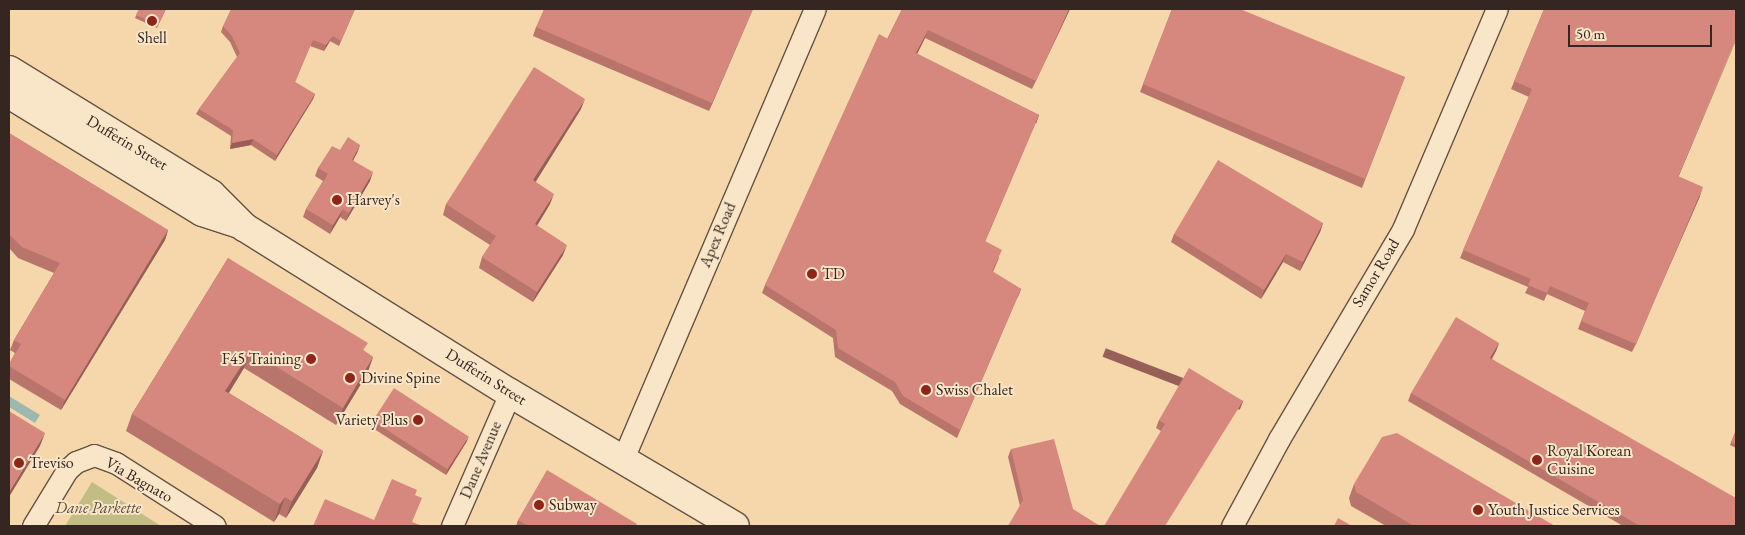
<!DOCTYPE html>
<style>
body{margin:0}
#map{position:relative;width:1745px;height:535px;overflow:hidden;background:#f6d7ab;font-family:"EB Garamond",serif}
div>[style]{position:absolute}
.green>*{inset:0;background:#c2bd84}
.water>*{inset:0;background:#9db8ae}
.roads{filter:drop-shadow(1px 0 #655244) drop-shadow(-1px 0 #655244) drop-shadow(0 1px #655244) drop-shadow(0 -1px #655244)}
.minor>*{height:21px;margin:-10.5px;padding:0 10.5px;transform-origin:10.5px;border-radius:10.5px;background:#f9e5c8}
.secondary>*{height:28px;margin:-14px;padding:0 14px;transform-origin:14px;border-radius:14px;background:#f9e5c8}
.wall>*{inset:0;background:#b9756c}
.shaded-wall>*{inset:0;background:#965f58;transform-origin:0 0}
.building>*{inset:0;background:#d7887e;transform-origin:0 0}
.dots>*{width:14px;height:14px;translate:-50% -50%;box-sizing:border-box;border:2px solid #f9e5c8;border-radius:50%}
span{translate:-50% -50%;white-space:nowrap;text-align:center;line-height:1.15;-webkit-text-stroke:4px #f9e5c8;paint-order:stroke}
.poi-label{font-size:16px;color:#352621}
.left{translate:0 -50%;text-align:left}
.right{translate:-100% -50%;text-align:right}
.street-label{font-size:16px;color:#352621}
.park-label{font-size:16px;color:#584c3a;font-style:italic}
.frame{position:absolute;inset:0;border:10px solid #352621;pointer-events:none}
.scale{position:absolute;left:1568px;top:25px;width:144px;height:22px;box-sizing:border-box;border:2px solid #352621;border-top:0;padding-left:6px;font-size:15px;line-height:18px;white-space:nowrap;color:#352621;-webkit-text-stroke:4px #f9e5c8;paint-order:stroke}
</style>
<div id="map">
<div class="green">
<i style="clip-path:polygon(92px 482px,161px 526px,65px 526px)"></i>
</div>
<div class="water">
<i style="clip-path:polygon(9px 396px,40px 415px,35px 423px,9px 407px)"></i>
</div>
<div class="roads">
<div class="minor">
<i style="left:622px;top:461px;width:491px;rotate:-66.9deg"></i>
<i style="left:33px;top:526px;width:66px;rotate:-58.7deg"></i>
<i style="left:67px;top:470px;width:12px;rotate:-42deg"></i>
<i style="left:76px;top:462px;width:19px;rotate:-21deg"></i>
<i style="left:94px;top:455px;width:23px;rotate:20deg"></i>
<i style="left:116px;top:463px;width:117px;rotate:32.5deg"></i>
<i style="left:452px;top:526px;width:145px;rotate:-66.4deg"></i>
<i style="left:1232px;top:526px;width:99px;rotate:-61.6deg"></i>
<i style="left:1279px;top:439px;width:244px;rotate:-59.4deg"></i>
<i style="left:1403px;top:229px;width:239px;rotate:-66.9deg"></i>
</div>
<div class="secondary">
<i style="left:9px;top:70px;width:237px;rotate:31.5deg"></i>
<i style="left:211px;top:194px;width:47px;rotate:45deg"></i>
<i style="left:244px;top:227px;width:314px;rotate:32deg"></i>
<i style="left:510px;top:393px;width:261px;rotate:30.6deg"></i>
<i style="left:9px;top:94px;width:226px;rotate:31.4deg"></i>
<i style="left:202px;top:212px;width:38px;rotate:18deg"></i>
</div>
</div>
<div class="wall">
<i style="clip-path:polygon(139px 9px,166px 9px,157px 28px,135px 18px)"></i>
<i style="clip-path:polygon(355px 9px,339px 46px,330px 41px,324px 51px,310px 46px,295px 82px,315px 94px,313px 99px,275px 161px,251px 145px,230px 149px,231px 136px,196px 114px,199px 109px,237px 57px,230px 42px,221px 32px,223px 26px)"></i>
<i style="clip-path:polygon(753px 9px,709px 111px,533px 36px,536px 27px)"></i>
<i style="clip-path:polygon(902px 9px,1070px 9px,1032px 89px,925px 38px,917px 54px,1039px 115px,985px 242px,999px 258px,993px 272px,1021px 289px,957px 438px,900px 404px,892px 391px,835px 357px,833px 338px,762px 293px,765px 285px)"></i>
<i style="clip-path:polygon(1172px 9px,1405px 77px,1362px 188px,1140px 92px)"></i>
<i style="clip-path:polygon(1544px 9px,1678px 177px,1700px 196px,1632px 352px,1578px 329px,1585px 311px,1547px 294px,1544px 301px,1525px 293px,1528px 287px,1460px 258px,1529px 97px,1511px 89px)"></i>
<i style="clip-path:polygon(581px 109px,535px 182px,550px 204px,537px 226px,563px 255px,533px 302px,479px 268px,482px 257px,490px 245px,443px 215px,446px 204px)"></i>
<i style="clip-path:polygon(9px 133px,168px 230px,165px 240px,61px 410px,9px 379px,9px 364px,15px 353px,10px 350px,14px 340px,54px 273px,18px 258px,9px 248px)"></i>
<i style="clip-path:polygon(360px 145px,357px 153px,353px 160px,370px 181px,346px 221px,340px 217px,330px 234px,303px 217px,306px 209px,323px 181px,315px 176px,318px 168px,340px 150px)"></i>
<i style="clip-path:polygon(1323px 223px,1320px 232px,1300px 271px,1283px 262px,1261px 299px,1171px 242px,1174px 234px)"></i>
<i style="clip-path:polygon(228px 258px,373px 357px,367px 374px,336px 425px,244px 368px,229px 393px,323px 451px,317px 468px,286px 518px,279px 514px,274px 522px,126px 431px,132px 414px)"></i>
<i style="clip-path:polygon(1499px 343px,1496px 351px,1492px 359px,1736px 526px,1623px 526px,1408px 401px,1411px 393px)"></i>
<i style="clip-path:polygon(1243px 401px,1240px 409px,1161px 431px,1156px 428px,1159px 420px)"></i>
<i style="clip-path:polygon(373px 421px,467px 441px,446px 475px,371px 427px)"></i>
<i style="clip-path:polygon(1736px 430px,1736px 448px,1730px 445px)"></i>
<i style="clip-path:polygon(1011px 449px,1073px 509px,1020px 506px,1008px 457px)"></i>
<i style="clip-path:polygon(1354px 484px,1555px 526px,1386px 526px,1351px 506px,1349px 498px)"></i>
<i style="clip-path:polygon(518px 520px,636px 526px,516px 526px)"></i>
</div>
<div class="shaded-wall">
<i style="clip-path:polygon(753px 9px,709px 111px,712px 103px)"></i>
<i style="clip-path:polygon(1069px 9px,1070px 9px,1032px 89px,1036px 81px)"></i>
<i style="clip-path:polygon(928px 30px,925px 38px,913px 62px,916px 53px)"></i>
<i style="clip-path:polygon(333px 36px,324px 51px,326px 45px)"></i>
<i style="clip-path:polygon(1736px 39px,1736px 40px,1675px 185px,1678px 176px)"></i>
<i style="clip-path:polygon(315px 94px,313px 99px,275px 161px,277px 155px)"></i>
<i style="clip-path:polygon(585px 99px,581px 109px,530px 191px,533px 180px)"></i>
<i style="left:1039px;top:115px;width:9px;height:137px;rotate:108deg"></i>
<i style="clip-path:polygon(253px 139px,251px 145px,230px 149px,232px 143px)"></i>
<i style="clip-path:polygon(360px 145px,357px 153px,349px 168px,352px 160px)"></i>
<i style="clip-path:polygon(373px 172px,370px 181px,346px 221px,349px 213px)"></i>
<i style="clip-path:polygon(1703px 187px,1700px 196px,1632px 352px,1636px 344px)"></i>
<i style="clip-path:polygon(554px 194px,550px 204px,531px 235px,535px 224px)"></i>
<i style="clip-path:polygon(343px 209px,340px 217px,330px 234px,333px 225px)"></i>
<i style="clip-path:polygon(1323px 223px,1320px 232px,1300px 271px,1303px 262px)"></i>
<i style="clip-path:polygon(168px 230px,165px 240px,61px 410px,65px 400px)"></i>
<i style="clip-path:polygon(567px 245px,563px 255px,533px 302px,537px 292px)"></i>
<i style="clip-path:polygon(1286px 254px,1283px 262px,1261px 299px,1264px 290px)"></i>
<i style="left:1021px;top:289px;width:9px;height:154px;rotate:111deg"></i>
<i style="clip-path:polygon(1499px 343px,1496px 351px,1487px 366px,1490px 358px)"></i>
<i style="clip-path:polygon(251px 351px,244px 368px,219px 408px,225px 391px)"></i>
<i style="clip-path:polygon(373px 357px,367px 374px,336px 425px,343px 408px)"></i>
<i style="left:1243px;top:401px;width:9px;height:147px;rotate:111deg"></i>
<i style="clip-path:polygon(45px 433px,40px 446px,9px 497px,9px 492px)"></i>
<i style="clip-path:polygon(469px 436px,467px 441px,446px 475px,448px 469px)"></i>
<i style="clip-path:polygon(323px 451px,317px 468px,286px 518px,292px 501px)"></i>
<i style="clip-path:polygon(285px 497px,279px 514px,274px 522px,280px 504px)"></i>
</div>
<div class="building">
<i style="clip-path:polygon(139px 9px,166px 9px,158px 25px,136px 15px)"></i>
<i style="clip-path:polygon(231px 9px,355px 9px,341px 41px,333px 36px,326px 45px,313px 40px,295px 82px,315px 94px,277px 155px,253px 139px,232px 143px,233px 130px,199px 109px,240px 53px,232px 36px,223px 26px)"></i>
<i style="clip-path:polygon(544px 9px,753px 9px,712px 103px,536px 27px)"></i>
<i style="clip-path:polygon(902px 9px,1069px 9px,1036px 81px,928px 30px,916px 53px,1039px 115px,985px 241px,1002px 250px,992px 271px,1021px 289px,960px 430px,903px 396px,895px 382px,838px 348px,836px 330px,765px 285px,879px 34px,888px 39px)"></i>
<i style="clip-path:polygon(1172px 9px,1240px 9px,1405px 77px,1365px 179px,1143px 84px)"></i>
<i style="clip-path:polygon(1544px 9px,1736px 9px,1736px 39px,1678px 176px,1703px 187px,1636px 344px,1581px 321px,1589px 303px,1550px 286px,1547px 293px,1528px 285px,1531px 279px,1463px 250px,1532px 89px,1514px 81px)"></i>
<i style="clip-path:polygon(534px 67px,585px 99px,533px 180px,554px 194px,535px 224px,567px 245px,537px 292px,482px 257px,496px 236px,446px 204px)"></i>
<i style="clip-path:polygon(9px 133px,168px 230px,65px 400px,9px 366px,9px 364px,21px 344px,14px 340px,60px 263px,22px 247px,9px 234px)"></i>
<i style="clip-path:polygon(348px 137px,360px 145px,352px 160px,373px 172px,349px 213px,343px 209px,333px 225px,306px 209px,328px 174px,318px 168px,332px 146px,340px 150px)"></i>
<i style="clip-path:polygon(1218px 160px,1323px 223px,1303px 262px,1286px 254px,1264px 290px,1174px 234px)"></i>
<i style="clip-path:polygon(228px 258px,368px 343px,363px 350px,373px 357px,343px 408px,251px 351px,225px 391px,323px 451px,292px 501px,285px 497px,280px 504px,132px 414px)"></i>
<i style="clip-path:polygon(1456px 317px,1499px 343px,1490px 358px,1736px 498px,1736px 526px,1640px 526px,1411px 393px)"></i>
<i style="clip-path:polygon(1189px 368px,1243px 401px,1165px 526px,1104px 526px,1165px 424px,1159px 420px)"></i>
<i style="left:394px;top:388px;width:89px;height:39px;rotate:33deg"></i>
<i style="clip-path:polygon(9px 411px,45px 433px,9px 492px)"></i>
<i style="clip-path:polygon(1736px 430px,1736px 445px,1731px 442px)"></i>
<i style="clip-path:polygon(1397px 433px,1555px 526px,1414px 526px,1356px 492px,1354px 484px,1382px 437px)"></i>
<i style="clip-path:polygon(1054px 439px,1073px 509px,1100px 526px,1008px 526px,1023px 500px,1011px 449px)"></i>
<i style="clip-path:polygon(547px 470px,637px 524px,636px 526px,528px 526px,518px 520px)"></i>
<i style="clip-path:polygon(392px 479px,417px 490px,415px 495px,422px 498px,412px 522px,420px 525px,420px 526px,313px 526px,325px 499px,374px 520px)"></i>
<i style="clip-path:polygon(1338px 518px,1352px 526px,1334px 526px)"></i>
</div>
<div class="dots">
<i style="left:152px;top:21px;background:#8f2418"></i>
<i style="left:337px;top:200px;background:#8f2418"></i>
<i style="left:812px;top:274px;background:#8f2418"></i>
<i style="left:311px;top:359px;background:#8f2418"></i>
<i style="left:350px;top:378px;background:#8f2418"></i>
<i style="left:926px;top:390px;background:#8f2418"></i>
<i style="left:418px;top:420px;background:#8f2418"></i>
<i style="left:1537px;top:460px;background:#8f2418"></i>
<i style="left:19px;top:463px;background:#8f2418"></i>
<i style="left:539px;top:505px;background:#8f2418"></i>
<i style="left:1478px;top:510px;background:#8f2418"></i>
</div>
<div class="poi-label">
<span style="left:152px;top:38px">Shell</span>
<span class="left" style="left:347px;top:200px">Harvey's</span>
<span class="left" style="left:822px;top:274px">TD</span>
<span class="right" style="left:301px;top:359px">F45 Training</span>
<span class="left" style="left:361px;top:378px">Divine Spine</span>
<span class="left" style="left:936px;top:390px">Swiss Chalet</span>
<span class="right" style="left:408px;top:420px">Variety Plus</span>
<span class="left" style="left:1547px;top:460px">Royal Korean<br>Cuisine</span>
<span class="left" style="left:29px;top:463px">Treviso</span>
<span class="left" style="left:549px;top:505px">Subway</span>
<span class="left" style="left:1488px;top:510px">Youth Justice Services</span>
</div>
<div class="street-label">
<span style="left:127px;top:143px;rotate:31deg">Dufferin Street</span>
<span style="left:718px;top:235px;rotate:-67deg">Apex Road</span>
<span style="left:1376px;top:273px;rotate:-59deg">Samor Road</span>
<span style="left:486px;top:377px;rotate:32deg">Dufferin Street</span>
<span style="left:481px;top:460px;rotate:-67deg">Dane Avenue</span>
<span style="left:139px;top:480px;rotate:30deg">Via Bagnato</span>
</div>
<div class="park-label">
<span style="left:98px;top:508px">Dane Parkette</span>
</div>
<div class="frame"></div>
<div class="scale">50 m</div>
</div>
